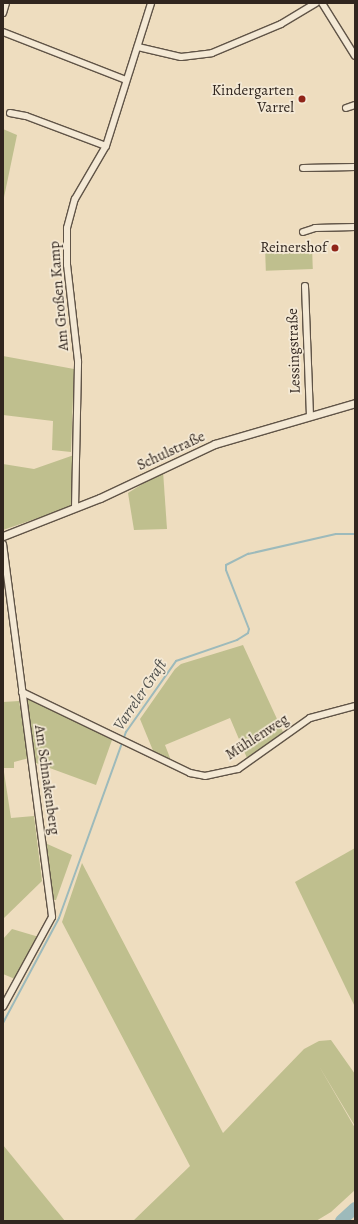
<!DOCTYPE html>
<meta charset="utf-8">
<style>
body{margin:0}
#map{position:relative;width:358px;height:1224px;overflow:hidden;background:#eeddbf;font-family:Alegreya,serif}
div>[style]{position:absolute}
.green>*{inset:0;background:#bfbf8e;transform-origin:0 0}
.stream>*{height:2px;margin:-1px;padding:0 1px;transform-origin:1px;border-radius:1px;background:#9dbabb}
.river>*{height:12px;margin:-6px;padding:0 6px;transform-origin:6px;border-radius:6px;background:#9dbabb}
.roads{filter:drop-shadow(1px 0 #605447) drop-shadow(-1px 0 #605447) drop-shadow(0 1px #605447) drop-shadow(0 -1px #605447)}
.minor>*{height:6px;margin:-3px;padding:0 3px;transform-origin:3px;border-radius:3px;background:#f4e9d5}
.tertiary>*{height:7px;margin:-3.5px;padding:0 3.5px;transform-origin:3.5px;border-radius:3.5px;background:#f4e9d5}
.dots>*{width:11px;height:11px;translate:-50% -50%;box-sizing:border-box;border:2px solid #f4e9d5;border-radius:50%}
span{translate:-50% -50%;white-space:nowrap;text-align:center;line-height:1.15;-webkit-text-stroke:3.5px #f4e9d5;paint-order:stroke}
.poi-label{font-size:15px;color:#31261f}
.right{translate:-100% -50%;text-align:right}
.street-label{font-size:15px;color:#31261f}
.water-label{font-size:16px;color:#51524e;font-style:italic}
.frame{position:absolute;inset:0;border:4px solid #31261f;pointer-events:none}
</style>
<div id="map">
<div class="green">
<i style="clip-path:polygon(3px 129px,17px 135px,3px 202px)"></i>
<i style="left:312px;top:246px;width:23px;height:47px;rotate:88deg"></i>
<i style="clip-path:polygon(3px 356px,74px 369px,71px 452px,52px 450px,53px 421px,3px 415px)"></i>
<i style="clip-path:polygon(74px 455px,73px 506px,3px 530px,3px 464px,34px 469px)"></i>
<i style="clip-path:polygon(163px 471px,167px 529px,134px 530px,128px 493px)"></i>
<i style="clip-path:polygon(243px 645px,283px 732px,247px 758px,230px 718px,165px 745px,172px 763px,154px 753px,140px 719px,175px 669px,181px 664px)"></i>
<i style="clip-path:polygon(26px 695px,112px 740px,96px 785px,36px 763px)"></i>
<i style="clip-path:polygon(19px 701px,29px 758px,14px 762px,14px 768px,3px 768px,3px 702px)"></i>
<i style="clip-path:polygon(4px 772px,11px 818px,34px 816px,42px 881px,3px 919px)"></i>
<i style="clip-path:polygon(45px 843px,72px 855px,56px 900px,53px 900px)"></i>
<i style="clip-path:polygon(355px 848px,355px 1007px,295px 882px)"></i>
<i style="clip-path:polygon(82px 863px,223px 1133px,304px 1049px,319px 1041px,331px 1040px,355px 1074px,355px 1126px,319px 1066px,355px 1128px,355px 1190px,331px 1212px,316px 1221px,133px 1221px,190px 1166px,62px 922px)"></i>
<i style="clip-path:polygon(12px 929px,39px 937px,15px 979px,3px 974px,3px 939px)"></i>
<i style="clip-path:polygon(3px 1145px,65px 1221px,3px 1221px)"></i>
</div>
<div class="stream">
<i style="left:3px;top:1023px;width:119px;rotate:-61.9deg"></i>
<i style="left:59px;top:918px;width:198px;rotate:-70.2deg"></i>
<i style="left:126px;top:732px;width:87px;rotate:-54.8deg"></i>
<i style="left:176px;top:661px;width:65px;rotate:-19deg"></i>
<i style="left:237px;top:640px;width:13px;rotate:-32deg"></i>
<i style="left:248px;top:633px;width:4px;rotate:-76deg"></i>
<i style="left:249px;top:629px;width:63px;rotate:-111.3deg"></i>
<i style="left:226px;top:570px;width:5px;rotate:-90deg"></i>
<i style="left:226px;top:565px;width:25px;rotate:-27deg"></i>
<i style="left:248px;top:554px;width:90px;rotate:-12.8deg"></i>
<i style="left:336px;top:534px;width:19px"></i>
</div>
<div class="river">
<i style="left:341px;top:1221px;width:19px;rotate:-43deg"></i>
</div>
<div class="roads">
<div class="minor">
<i style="left:322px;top:3px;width:62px;rotate:58.1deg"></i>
<i style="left:3px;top:13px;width:10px;rotate:-73deg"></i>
<i style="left:3px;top:32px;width:132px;rotate:21.3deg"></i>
<i style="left:138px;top:47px;width:44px;rotate:13.1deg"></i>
<i style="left:181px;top:57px;width:31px;rotate:-7deg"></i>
<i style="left:212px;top:53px;width:75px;rotate:-22.8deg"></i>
<i style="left:281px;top:24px;width:41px;rotate:-31deg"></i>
<i style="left:346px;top:108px;width:9px;rotate:-18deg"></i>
<i style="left:10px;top:113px;width:16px;rotate:11deg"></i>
<i style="left:26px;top:116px;width:85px;rotate:20.6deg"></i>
<i style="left:303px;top:168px;width:52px;rotate:-1.1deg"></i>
<i style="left:303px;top:232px;width:13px;rotate:-18deg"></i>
<i style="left:315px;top:228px;width:40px;rotate:-1.4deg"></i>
<i style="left:305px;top:286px;width:129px;rotate:87.8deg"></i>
<i style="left:75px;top:508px;width:147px;rotate:-88.8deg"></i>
<i style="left:78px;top:361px;width:97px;rotate:-96.5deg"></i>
<i style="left:67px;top:265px;width:37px;rotate:-90deg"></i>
<i style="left:67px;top:228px;width:30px;rotate:-75deg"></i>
<i style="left:75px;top:199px;width:61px;rotate:-59.7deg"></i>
<i style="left:106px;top:146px;width:150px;rotate:-72.5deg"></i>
<i style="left:3px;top:544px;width:376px;rotate:82.5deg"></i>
<i style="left:52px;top:917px;width:102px;rotate:118.6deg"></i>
<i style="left:22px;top:692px;width:187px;rotate:25.7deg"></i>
<i style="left:190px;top:773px;width:15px;rotate:11deg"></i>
<i style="left:205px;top:776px;width:34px;rotate:-12deg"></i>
<i style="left:238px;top:769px;width:88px;rotate:-35.3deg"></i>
<i style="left:310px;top:718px;width:47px;rotate:-14.9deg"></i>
</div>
<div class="tertiary">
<i style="left:3px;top:536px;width:104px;rotate:-21.4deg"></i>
<i style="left:100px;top:498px;width:127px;rotate:-25.2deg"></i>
<i style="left:215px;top:444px;width:146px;rotate:-16.3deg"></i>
</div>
</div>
<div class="dots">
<i style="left:302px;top:99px;background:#8f2418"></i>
<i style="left:335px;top:248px;background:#8f2418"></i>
</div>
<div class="poi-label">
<span class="right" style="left:294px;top:99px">Kindergarten<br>Varrel</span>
<span class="right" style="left:327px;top:248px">Reinershof</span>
</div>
<div class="street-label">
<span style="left:59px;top:296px;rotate:-95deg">Am Großen Kamp</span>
<span style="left:294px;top:351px;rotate:-92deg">Lessingstraße</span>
<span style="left:171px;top:451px;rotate:-25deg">Schulstraße</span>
<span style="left:257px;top:737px;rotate:-33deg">Mühlenweg</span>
<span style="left:47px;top:780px;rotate:82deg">Am Schnakenberg</span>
</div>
<div class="water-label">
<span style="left:140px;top:695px;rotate:-56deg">Varreler Graft</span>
</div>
<div class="frame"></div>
</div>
